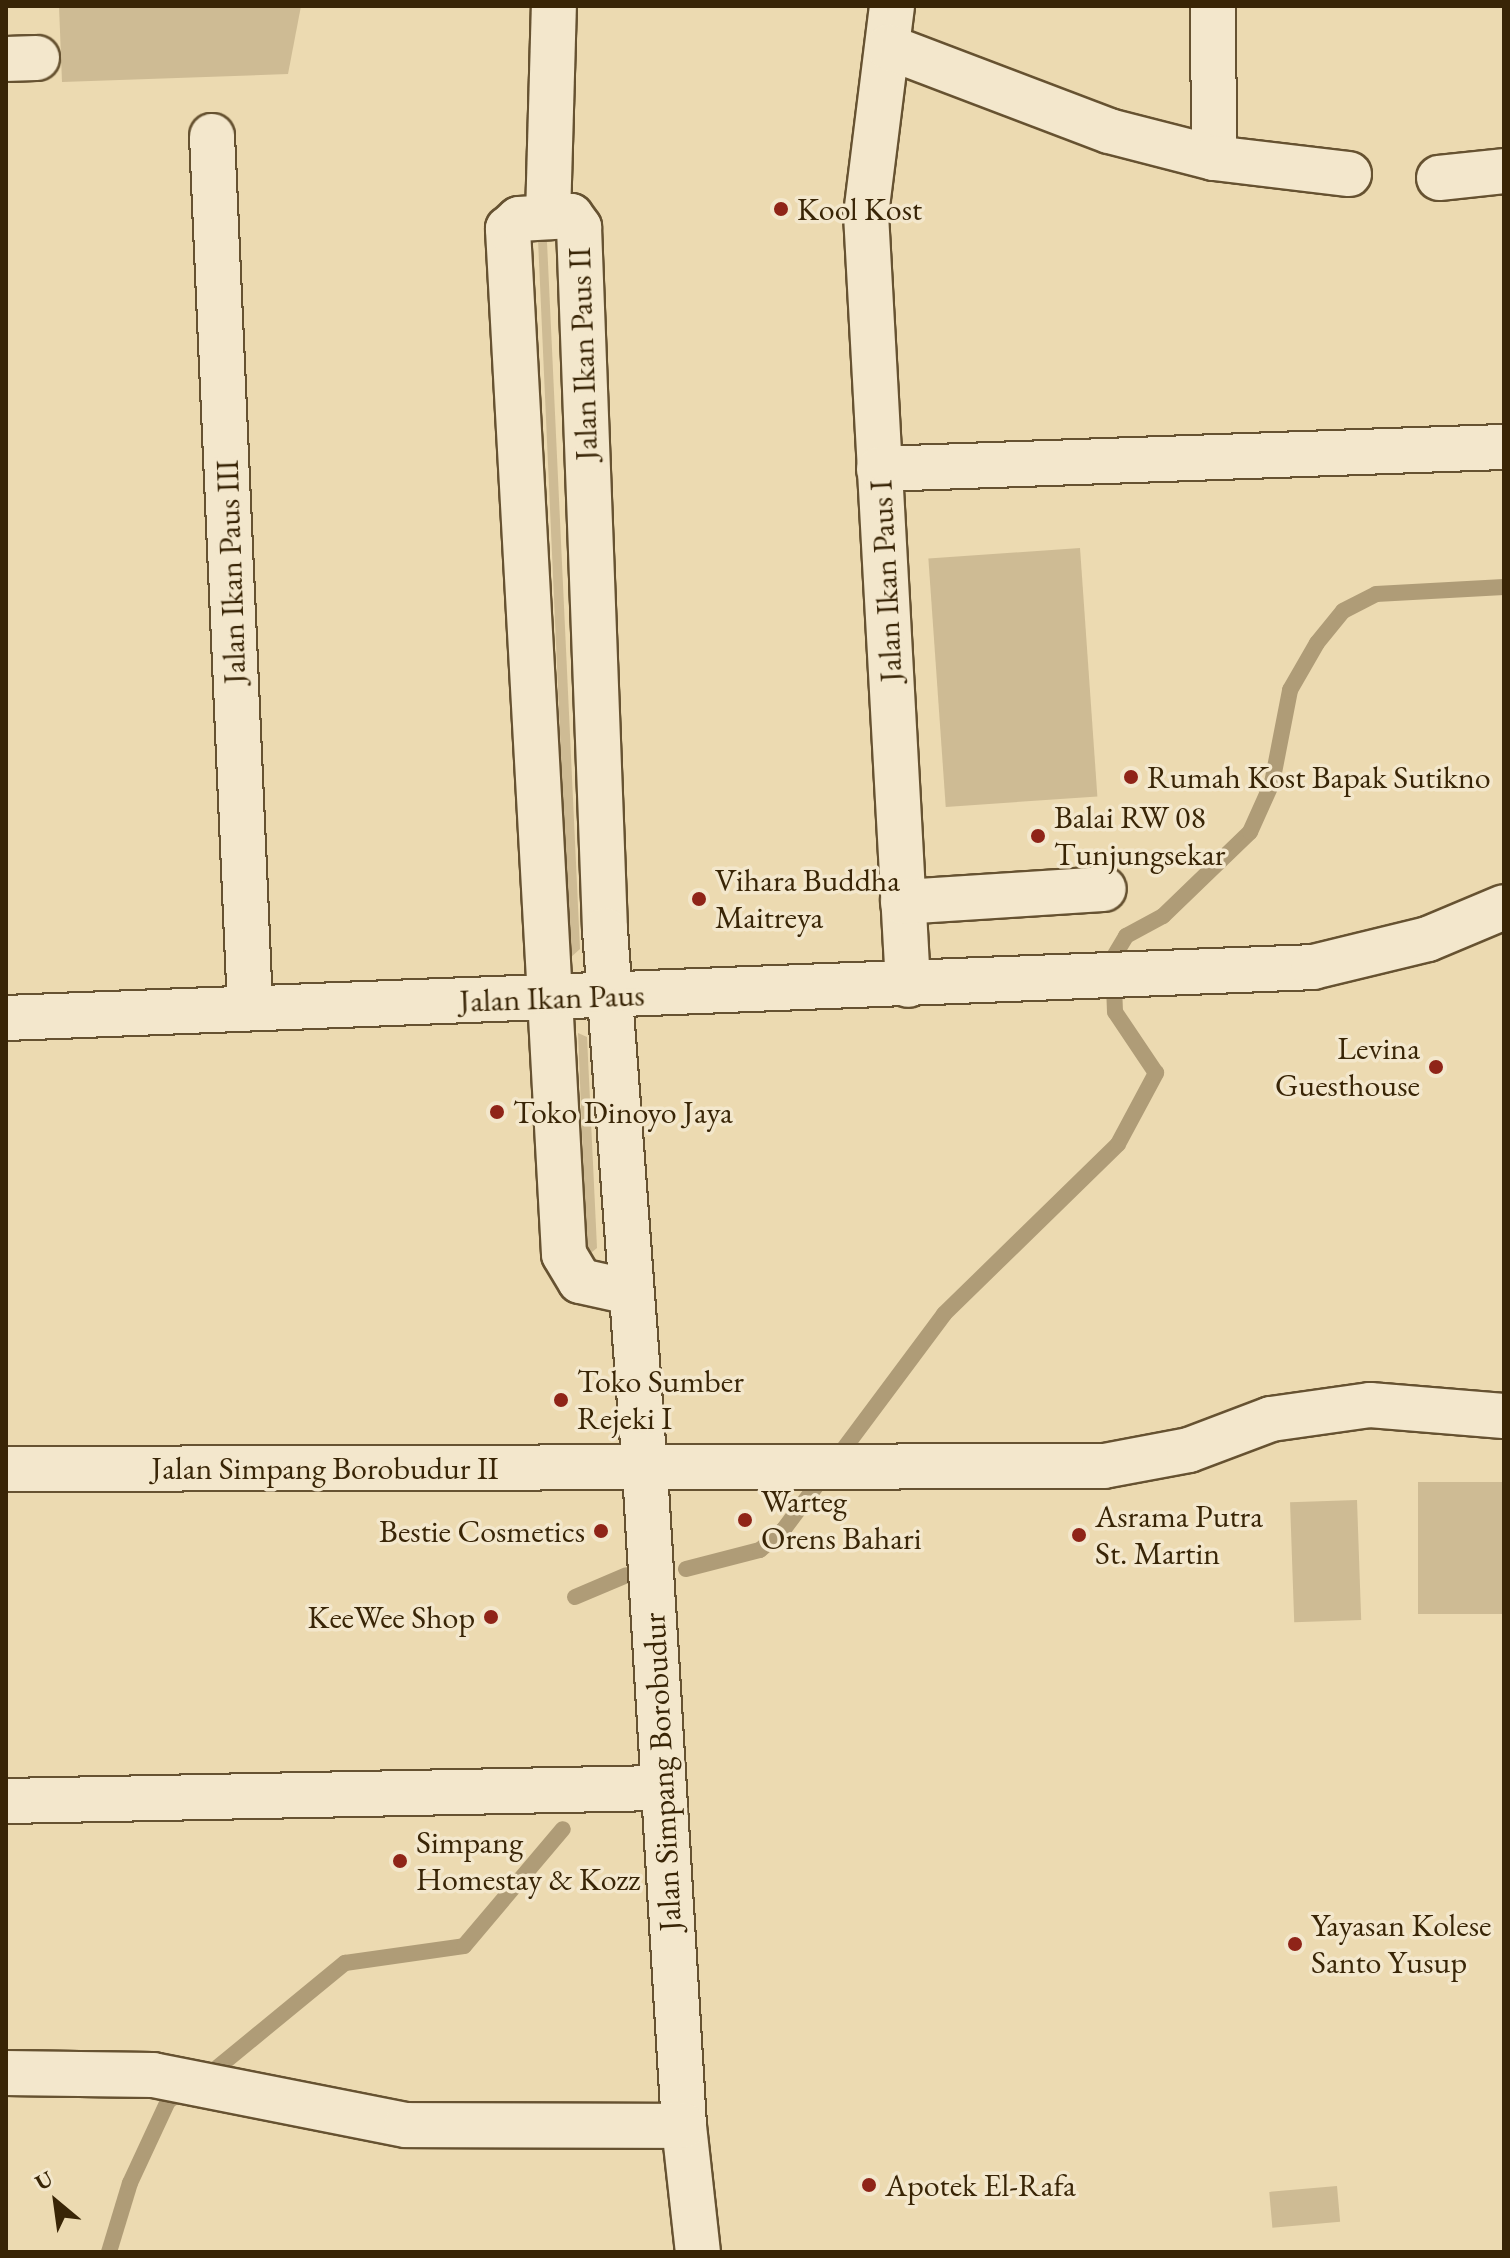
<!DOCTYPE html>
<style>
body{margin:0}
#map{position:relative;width:1510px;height:2258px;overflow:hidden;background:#ecdab1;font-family:"EB Garamond",serif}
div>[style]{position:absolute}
.green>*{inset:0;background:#cebb94;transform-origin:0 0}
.stream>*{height:16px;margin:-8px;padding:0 8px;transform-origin:8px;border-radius:8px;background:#af9c77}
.roads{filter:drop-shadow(2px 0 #665231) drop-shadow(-2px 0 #665231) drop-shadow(0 2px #665231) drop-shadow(0 -2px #665231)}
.minor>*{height:44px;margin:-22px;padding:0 22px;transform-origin:22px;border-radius:22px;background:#f3e7cc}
.dots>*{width:22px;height:22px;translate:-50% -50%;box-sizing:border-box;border:4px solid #f3e7cc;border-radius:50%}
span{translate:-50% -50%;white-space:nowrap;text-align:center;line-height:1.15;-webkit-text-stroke:7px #f3e7cc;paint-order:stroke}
.poi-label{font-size:32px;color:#392506}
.left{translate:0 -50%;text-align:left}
.right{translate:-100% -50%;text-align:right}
.street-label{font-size:32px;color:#392506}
.frame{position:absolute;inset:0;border:8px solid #392506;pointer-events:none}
.north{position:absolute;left:16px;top:2162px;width:80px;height:80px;-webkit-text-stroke:6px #f3e7cc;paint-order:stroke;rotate:331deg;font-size:22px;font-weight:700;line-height:32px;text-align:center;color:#392506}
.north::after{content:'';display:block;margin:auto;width:28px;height:36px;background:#392506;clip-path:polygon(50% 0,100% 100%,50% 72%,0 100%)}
</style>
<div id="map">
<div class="green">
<i style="clip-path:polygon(59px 6px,301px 6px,288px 74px,62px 82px)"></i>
<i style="clip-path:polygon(538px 239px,547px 242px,580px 949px,570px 958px)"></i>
<i style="left:1080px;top:548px;width:249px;height:152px;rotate:86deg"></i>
<i style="clip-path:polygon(578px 1033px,587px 1037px,597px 1248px,587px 1256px)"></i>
<i style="left:1504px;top:1482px;width:132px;height:86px;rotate:90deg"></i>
<i style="left:1357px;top:1500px;width:120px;height:67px;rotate:88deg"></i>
<i style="left:1337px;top:2186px;width:36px;height:68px;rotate:85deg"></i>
</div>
<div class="stream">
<i style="left:686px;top:1569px;width:76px;rotate:-14.4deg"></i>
<i style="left:760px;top:1550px;width:32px;rotate:-41deg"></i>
<i style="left:784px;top:1529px;width:268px;rotate:-53.3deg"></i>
<i style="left:944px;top:1314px;width:243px;rotate:-44.3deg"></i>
<i style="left:1118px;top:1144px;width:81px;rotate:-61.8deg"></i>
<i style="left:1156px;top:1073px;width:73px;rotate:-123.9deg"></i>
<i style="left:1115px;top:1012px;width:54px;rotate:-92.1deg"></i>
<i style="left:1113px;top:958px;width:26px;rotate:-59deg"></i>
<i style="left:1126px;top:936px;width:42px;rotate:-28.4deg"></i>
<i style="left:1163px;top:916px;width:121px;rotate:-44deg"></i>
<i style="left:1250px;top:832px;width:54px;rotate:-65.8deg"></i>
<i style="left:1272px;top:783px;width:95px;rotate:-79deg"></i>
<i style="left:1290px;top:690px;width:54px;rotate:-60.1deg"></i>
<i style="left:1317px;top:643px;width:41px;rotate:-50.9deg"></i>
<i style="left:1343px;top:611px;width:37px;rotate:-27deg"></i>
<i style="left:1376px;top:594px;width:128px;rotate:-3.1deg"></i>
<i style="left:575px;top:1597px;width:56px;rotate:-22.9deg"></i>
<i style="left:206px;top:2077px;width:180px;rotate:-39.4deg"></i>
<i style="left:345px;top:1963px;width:120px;rotate:-8.1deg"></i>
<i style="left:464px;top:1946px;width:153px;rotate:-49.8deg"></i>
<i style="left:109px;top:2252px;width:72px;rotate:-73.1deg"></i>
<i style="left:130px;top:2183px;width:90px;rotate:-65.1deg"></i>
<i style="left:168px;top:2101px;width:22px;rotate:-34deg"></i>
</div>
<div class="roads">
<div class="minor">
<i style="left:892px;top:6px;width:210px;rotate:97.1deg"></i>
<i style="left:866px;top:214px;width:772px;rotate:86.88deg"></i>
<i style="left:1213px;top:6px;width:152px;rotate:89.6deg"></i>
<i style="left:888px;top:47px;width:236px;rotate:20.8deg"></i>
<i style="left:1109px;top:131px;width:108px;rotate:14.4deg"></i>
<i style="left:1214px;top:158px;width:136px;rotate:6.8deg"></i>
<i style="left:6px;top:59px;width:31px;rotate:-2deg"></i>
<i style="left:212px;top:136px;width:873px;rotate:87.5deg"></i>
<i style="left:1439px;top:178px;width:65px;rotate:-6.1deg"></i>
<i style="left:548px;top:217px;width:211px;rotate:-88.4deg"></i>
<i style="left:879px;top:469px;width:625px;rotate:-2.02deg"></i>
<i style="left:903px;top:902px;width:201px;rotate:-3.7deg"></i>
<i style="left:6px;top:1018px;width:1308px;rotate:-2.23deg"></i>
<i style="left:1313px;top:967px;width:118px;rotate:-13.7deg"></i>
<i style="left:1428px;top:939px;width:82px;rotate:-22.8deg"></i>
<i style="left:630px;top:1292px;width:51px;rotate:-167.6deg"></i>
<i style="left:580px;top:1281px;width:31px;rotate:-121deg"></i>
<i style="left:564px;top:1254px;width:1027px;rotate:-93.13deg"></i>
<i style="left:508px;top:229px;width:15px;rotate:-42deg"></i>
<i style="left:519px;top:219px;width:52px;rotate:-3.3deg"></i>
<i style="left:571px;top:216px;width:14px;rotate:54deg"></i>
<i style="left:579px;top:227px;width:703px;rotate:87.88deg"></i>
<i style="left:605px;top:930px;width:542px;rotate:85.77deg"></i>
<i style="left:645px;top:1471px;width:656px;rotate:86.59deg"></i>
<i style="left:684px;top:2126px;width:127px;rotate:83.7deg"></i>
<i style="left:6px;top:1469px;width:1098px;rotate:-0.16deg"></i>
<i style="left:1104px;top:1466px;width:86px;rotate:-10.7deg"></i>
<i style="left:1189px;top:1450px;width:88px;rotate:-20.7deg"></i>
<i style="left:1271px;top:1419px;width:100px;rotate:-8deg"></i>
<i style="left:1370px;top:1405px;width:134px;rotate:4.7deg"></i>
<i style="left:6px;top:1801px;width:654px;rotate:-1.14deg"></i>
<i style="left:6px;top:2073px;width:147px;rotate:0.8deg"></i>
<i style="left:153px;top:2075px;width:258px;rotate:11.2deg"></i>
<i style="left:406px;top:2125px;width:278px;rotate:0.2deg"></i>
</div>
</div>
<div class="dots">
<i style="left:781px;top:209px;background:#8f2418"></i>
<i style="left:1131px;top:777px;background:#8f2418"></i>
<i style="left:1038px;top:836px;background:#8f2418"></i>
<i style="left:699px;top:899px;background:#8f2418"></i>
<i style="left:1436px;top:1067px;background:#8f2418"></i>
<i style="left:497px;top:1112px;background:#8f2418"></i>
<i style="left:561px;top:1400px;background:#8f2418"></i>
<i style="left:745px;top:1520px;background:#8f2418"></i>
<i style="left:601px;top:1531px;background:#8f2418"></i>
<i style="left:1079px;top:1535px;background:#8f2418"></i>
<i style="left:491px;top:1617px;background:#8f2418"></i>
<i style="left:400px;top:1861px;background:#8f2418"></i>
<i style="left:1295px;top:1944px;background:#8f2418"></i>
<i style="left:869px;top:2185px;background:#8f2418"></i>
</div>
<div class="poi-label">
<span class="left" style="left:797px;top:209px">Kool Kost</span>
<span class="left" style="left:1147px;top:777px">Rumah Kost Bapak Sutikno</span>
<span class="left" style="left:1054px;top:836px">Balai RW 08<br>Tunjungsekar</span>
<span class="left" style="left:715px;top:899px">Vihara Buddha<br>Maitreya</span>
<span class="right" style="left:1420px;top:1067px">Levina<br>Guesthouse</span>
<span class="left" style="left:513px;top:1112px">Toko Dinoyo Jaya</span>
<span class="left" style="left:577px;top:1400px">Toko Sumber<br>Rejeki I</span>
<span class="left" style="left:761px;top:1520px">Warteg<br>Orens Bahari</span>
<span class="left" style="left:1095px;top:1535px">Asrama Putra<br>St. Martin</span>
<span class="right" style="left:585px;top:1531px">Bestie Cosmetics</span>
<span class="right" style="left:475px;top:1617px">KeeWee Shop</span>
<span class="left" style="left:416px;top:1861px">Simpang<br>Homestay &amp; Kozz</span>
<span class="left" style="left:1311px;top:1944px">Yayasan Kolese<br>Santo Yusup</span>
<span class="left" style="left:885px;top:2185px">Apotek El-Rafa</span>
</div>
<div class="street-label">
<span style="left:583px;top:354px;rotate:-92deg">Jalan Ikan Paus II</span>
<span style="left:231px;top:572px;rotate:-92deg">Jalan Ikan Paus III</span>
<span style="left:886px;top:581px;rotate:-93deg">Jalan Ikan Paus I</span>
<span style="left:552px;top:998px;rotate:-2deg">Jalan Ikan Paus</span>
<span style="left:325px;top:1468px">Jalan Simpang Borobudur II</span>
<span style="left:662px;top:1772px;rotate:-93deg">Jalan Simpang Borobudur</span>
</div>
<div class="frame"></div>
<div class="north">U</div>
</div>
